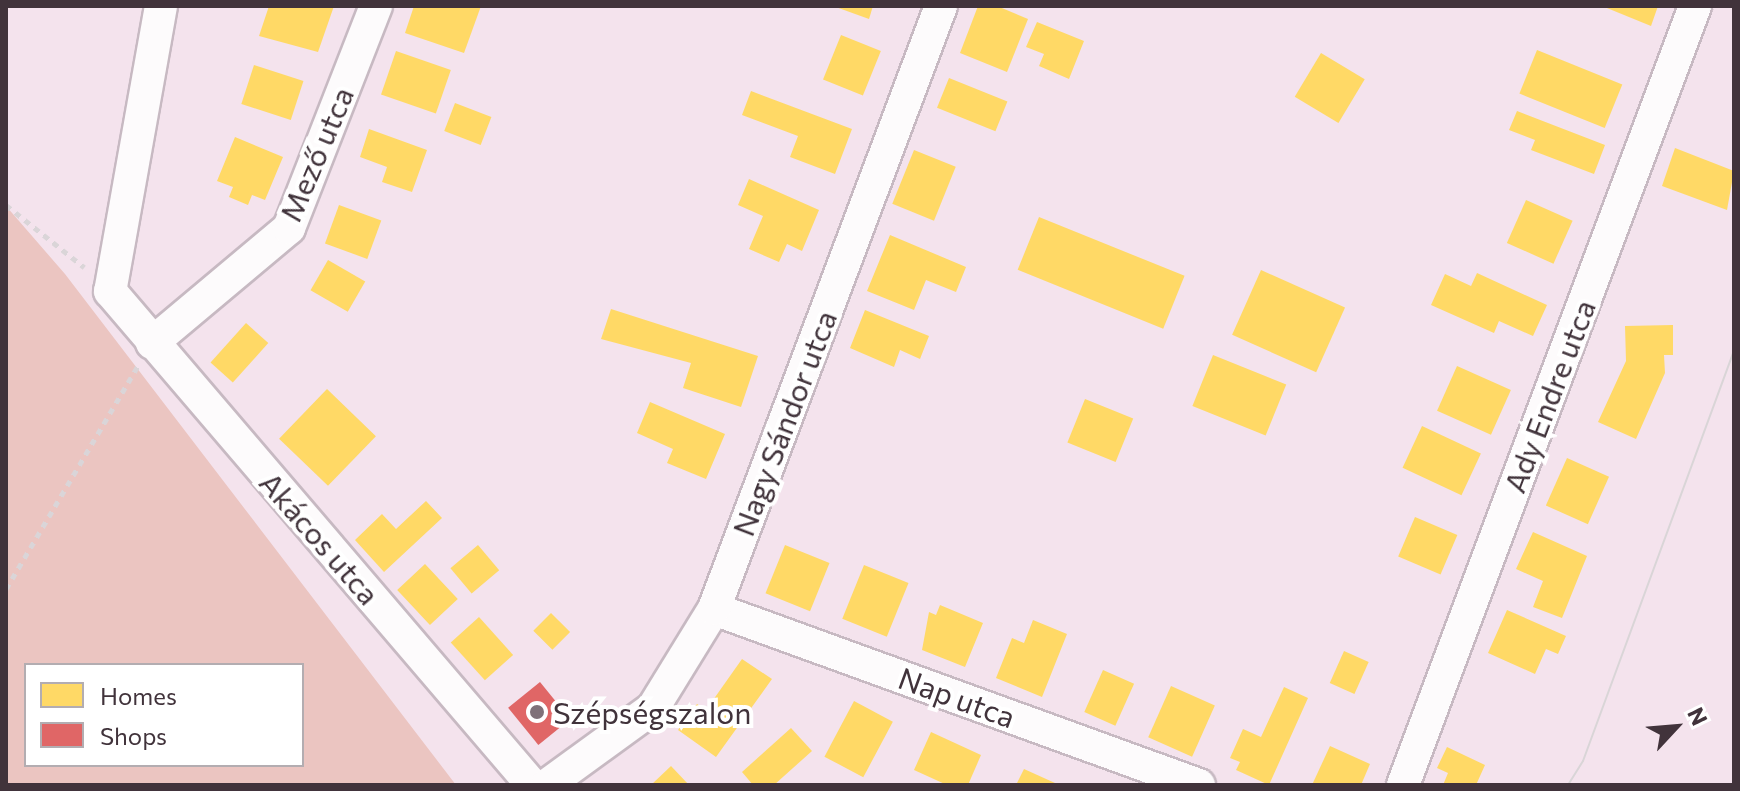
<!DOCTYPE html>
<meta charset="utf-8">
<style>
body{margin:0}
#map{position:relative;width:1740px;height:791px;overflow:hidden;background:#f4e3ed;font-family:Commissioner,sans-serif}
div>[style]{position:absolute}
.green>*{inset:0;background:#ebc5c1}
.homes>*{inset:0;background:#ffd966;transform-origin:0 0}
.shops>*{inset:0;background:#e06666;transform-origin:0 0}
.path>*{height:5px;margin-top:-2.5px;transform-origin:0;background:repeating-linear-gradient(90deg,#dad5d8 0 6px,transparent 0 12px)}
.roads{filter:drop-shadow(2px 0 #c7b9c2) drop-shadow(-2px 0 #c7b9c2) drop-shadow(0 2px #c7b9c2) drop-shadow(0 -2px #c7b9c2)}
.street>*{height:32px;margin:-16px;padding:0 16px;transform-origin:16px;border-radius:16px;background:#fdfbfc}
.tram>*{height:2px;margin:-1px;padding:0 1px;transform-origin:1px;border-radius:1px;background:#d9d5d7}
.dots>*{width:22px;height:22px;translate:-50% -50%;box-sizing:border-box;border:4px solid #fff;border-radius:50%}
span{translate:-50% -50%;white-space:nowrap;text-align:center;line-height:1.15;-webkit-text-stroke:8px #fff;paint-order:stroke}
.street-label{font-size:30px;color:#41333b}
.poi-label{font-size:30px;color:#41333b}
.left{translate:0 -50%;text-align:left}
.frame{position:absolute;inset:0;border:8px solid #41333b;pointer-events:none}
.legend{position:absolute;left:24px;top:663px;width:280px;height:104px;box-sizing:border-box;background:#fff;border:2px solid #b3adb1;margin:0;padding:10px 14px;list-style:none;font-size:24px;color:#41333b}
.legend li{display:flex;align-items:center;gap:16px;height:40px}
.legend b{width:40px;border:2px solid #b3adb1}
.north{position:absolute;left:1636px;top:687px;width:80px;height:80px;-webkit-text-stroke:6px #fff;paint-order:stroke;rotate:64deg;font-size:22px;font-weight:700;line-height:32px;text-align:center;color:#41333b}
.north::after{content:'';display:block;margin:auto;width:28px;height:36px;background:#41333b;clip-path:polygon(50% 0,100% 100%,50% 72%,0 100%)}
</style>
<div id="map">
<div class="green">
<i style="clip-path:polygon(evenodd,6px 206px,65px 274px,456px 785px,6px 785px,6px 206px,26px 665px,302px 665px,302px 765px,26px 765px,26px 665px)"></i>
</div>
<div class="homes">
<i style="clip-path:polygon(269px 6px,334px 6px,318px 52px,259px 36px)"></i>
<i style="clip-path:polygon(414px 6px,481px 6px,464px 53px,405px 33px)"></i>
<i style="clip-path:polygon(833px 6px,873px 6px,869px 19px)"></i>
<i style="clip-path:polygon(978px 6px,997px 6px,1028px 19px,1007px 72px,960px 53px)"></i>
<i style="clip-path:polygon(1602px 6px,1658px 6px,1651px 26px)"></i>
<i style="clip-path:polygon(1037px 22px,1084px 41px,1069px 79px,1039px 66px,1044px 54px,1026px 47px)"></i>
<i style="left:841px;top:35px;width:43px;height:48px;rotate:22deg"></i>
<i style="left:1537px;top:50px;width:92px;height:47px;rotate:22deg"></i>
<i style="left:396px;top:51px;width:58px;height:46px;rotate:19deg"></i>
<i style="left:1321px;top:53px;width:51px;height:51px;rotate:31deg"></i>
<i style="left:254px;top:65px;width:52px;height:41px;rotate:18deg"></i>
<i style="left:949px;top:78px;width:63px;height:32px;rotate:22deg"></i>
<i style="clip-path:polygon(751px 91px,852px 129px,835px 174px,790px 157px,798px 136px,742px 115px)"></i>
<i style="left:455px;top:103px;width:39px;height:30px;rotate:21deg"></i>
<i style="clip-path:polygon(1517px 111px,1605px 145px,1594px 174px,1531px 150px,1535px 140px,1509px 130px)"></i>
<i style="clip-path:polygon(369px 129px,427px 150px,412px 192px,382px 182px,387px 167px,360px 157px)"></i>
<i style="clip-path:polygon(235px 137px,283px 157px,265px 200px,252px 195px,248px 205px,229px 197px,233px 187px,217px 181px)"></i>
<i style="clip-path:polygon(1675px 148px,1734px 171px,1727px 210px,1662px 186px)"></i>
<i style="left:914px;top:150px;width:45px;height:58px;rotate:22deg"></i>
<i style="clip-path:polygon(749px 179px,819px 210px,802px 251px,787px 244px,779px 262px,749px 249px,763px 216px,738px 205px)"></i>
<i style="left:1526px;top:200px;width:51px;height:47px;rotate:24deg"></i>
<i style="left:339px;top:205px;width:45px;height:41px;rotate:20deg"></i>
<i style="left:1039px;top:217px;width:157px;height:57px;rotate:22deg"></i>
<i style="clip-path:polygon(890px 235px,966px 267px,956px 292px,926px 280px,914px 310px,867px 291px)"></i>
<i style="left:328px;top:260px;width:43px;height:35px;rotate:30deg"></i>
<i style="left:1261px;top:270px;width:92px;height:71px;rotate:24deg"></i>
<i style="clip-path:polygon(1477px 273px,1547px 305px,1533px 336px,1499px 321px,1494px 333px,1431px 305px,1445px 274px,1471px 286px)"></i>
<i style="clip-path:polygon(611px 309px,758px 356px,741px 407px,683px 388px,691px 363px,601px 339px)"></i>
<i style="clip-path:polygon(865px 310px,929px 336px,920px 359px,900px 350px,894px 367px,850px 348px)"></i>
<i style="left:246px;top:323px;width:30px;height:53px;rotate:42deg"></i>
<i style="clip-path:polygon(1673px 325px,1673px 355px,1664px 355px,1665px 373px,1636px 439px,1598px 422px,1626px 361px,1625px 326px)"></i>
<i style="left:1213px;top:355px;width:79px;height:55px;rotate:22deg"></i>
<i style="left:1457px;top:366px;width:59px;height:49px;rotate:24deg"></i>
<i style="left:327px;top:389px;width:68px;height:69px;rotate:44deg"></i>
<i style="left:1085px;top:399px;width:52px;height:47px;rotate:22deg"></i>
<i style="clip-path:polygon(650px 402px,725px 434px,706px 479px,667px 463px,673px 449px,637px 433px)"></i>
<i style="left:1422px;top:426px;width:65px;height:46px;rotate:25deg"></i>
<i style="left:1567px;top:458px;width:46px;height:52px;rotate:24deg"></i>
<i style="clip-path:polygon(426px 501px,442px 518px,384px 572px,355px 540px,382px 514px,396px 529px)"></i>
<i style="left:1415px;top:517px;width:46px;height:43px;rotate:23deg"></i>
<i style="clip-path:polygon(1533px 532px,1587px 556px,1562px 618px,1533px 607px,1543px 581px,1516px 569px)"></i>
<i style="left:478px;top:545px;width:33px;height:36px;rotate:50deg"></i>
<i style="left:785px;top:545px;width:48px;height:52px;rotate:22deg"></i>
<i style="left:425px;top:564px;width:48px;height:38px;rotate:47deg"></i>
<i style="left:864px;top:565px;width:48px;height:58px;rotate:22deg"></i>
<i style="clip-path:polygon(940px 605px,983px 623px,965px 667px,922px 650px,929px 612px,936px 615px)"></i>
<i style="clip-path:polygon(1507px 610px,1566px 636px,1558px 654px,1546px 649px,1535px 674px,1488px 653px)"></i>
<i style="left:551px;top:613px;width:27px;height:25px;rotate:45deg"></i>
<i style="left:479px;top:617px;width:51px;height:38px;rotate:48deg"></i>
<i style="clip-path:polygon(1033px 620px,1067px 634px,1042px 697px,996px 678px,1012px 638px,1024px 643px)"></i>
<i style="left:1344px;top:651px;width:27px;height:35px;rotate:24deg"></i>
<i style="clip-path:polygon(742px 659px,772px 679px,716px 757px,678px 730px,697px 704px,706px 710px)"></i>
<i style="left:1103px;top:670px;width:34px;height:46px;rotate:24deg"></i>
<i style="left:1171px;top:686px;width:48px;height:56px;rotate:24deg"></i>
<i style="clip-path:polygon(1284px 687px,1308px 698px,1269px 785px,1236px 770px,1240px 762px,1230px 758px,1243px 729px,1261px 737px)"></i>
<i style="left:854px;top:701px;width:44px;height:63px;rotate:28deg"></i>
<i style="clip-path:polygon(791px 728px,812px 751px,774px 785px,753px 785px,742px 772px)"></i>
<i style="clip-path:polygon(931px 732px,981px 755px,968px 785px,947px 785px,914px 770px)"></i>
<i style="clip-path:polygon(1330px 746px,1370px 764px,1361px 785px,1312px 785px)"></i>
<i style="clip-path:polygon(1447px 747px,1485px 765px,1476px 785px,1443px 785px,1448px 773px,1437px 768px)"></i>
<i style="clip-path:polygon(671px 766px,689px 785px,651px 785px)"></i>
<i style="clip-path:polygon(1024px 769px,1055px 783px,1054px 785px,1016px 785px)"></i>
</div>
<div class="shops">
<i style="left:540px;top:682px;width:48px;height:41px;rotate:51deg"></i>
</div>
<div class="path">
<i style="left:6px;top:205px;width:100px;rotate:38.5deg"></i>
<i style="left:6px;top:589px;width:259px;rotate:-59.4deg"></i>
</div>
<div class="roads">
<div class="street">
<i style="left:161px;top:6px;width:290px;rotate:100.1deg"></i>
<i style="left:110px;top:291px;width:650px;rotate:49.49deg"></i>
<i style="left:152px;top:343px;width:179px;rotate:-40deg"></i>
<i style="left:289px;top:228px;width:238px;rotate:-68.6deg"></i>
<i style="left:714px;top:609px;width:516px;rotate:19.95deg"></i>
<i style="left:547px;top:785px;width:131px;rotate:-36deg"></i>
<i style="left:653px;top:708px;width:116px;rotate:-58.4deg"></i>
<i style="left:714px;top:609px;width:644px;rotate:-69.37deg"></i>
<i style="left:1403px;top:785px;width:832px;rotate:-69.45deg"></i>
</div>
</div>
<div class="tram">
<i style="left:1568px;top:785px;width:28px;rotate:-58deg"></i>
<i style="left:1583px;top:761px;width:438px;rotate:-69.8deg"></i>
</div>
<div class="dots">
<i style="left:537px;top:712px;background:#807179"></i>
</div>
<div class="street-label">
<span style="left:316px;top:154px;rotate:-67deg">Mező utca</span>
<span style="left:1549px;top:396px;rotate:-69deg">Ady Endre utca</span>
<span style="left:784px;top:423px;rotate:-69deg">Nagy Sándor utca</span>
<span style="left:320px;top:538px;rotate:49deg">Akácos utca</span>
<span style="left:957px;top:697px;rotate:20deg">Nap utca</span>
</div>
<div class="poi-label">
<span class="left" style="left:553px;top:712px">Szépségszalon</span>
</div>
<div class="frame"></div>
<ul class="legend">
<li><b style="height:22px;background:#ffd966"></b>Homes</li>
<li><b style="height:22px;background:#e06666"></b>Shops</li>
</ul>
<div class="north">N</div>
</div>
